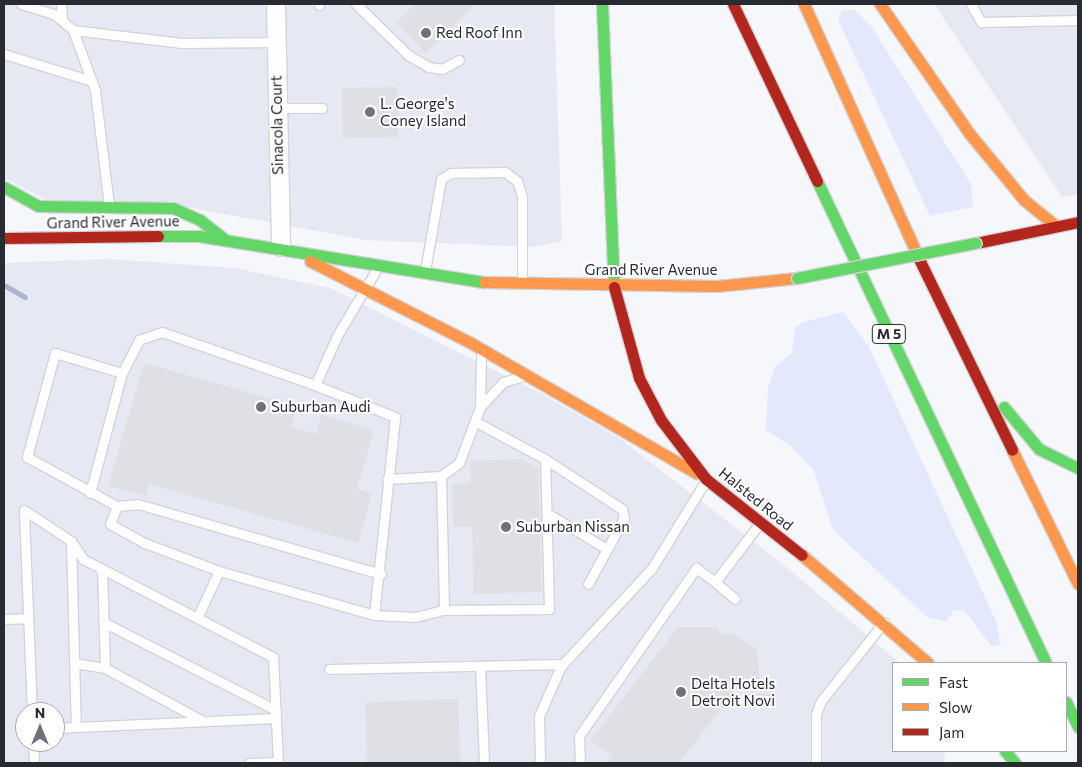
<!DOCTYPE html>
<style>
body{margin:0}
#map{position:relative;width:1082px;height:767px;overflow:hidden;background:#f6f7fb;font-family:Commissioner,sans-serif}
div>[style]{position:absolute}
.built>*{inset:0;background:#e6e9f3}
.green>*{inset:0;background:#e3e8fd}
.stream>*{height:5px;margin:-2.5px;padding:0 2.5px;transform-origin:2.5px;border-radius:2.5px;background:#acb3cd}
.building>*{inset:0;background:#dee0e6;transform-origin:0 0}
.roads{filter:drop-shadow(1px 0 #d2d4d9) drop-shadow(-1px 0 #d2d4d9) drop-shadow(0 1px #d2d4d9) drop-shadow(0 -1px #d2d4d9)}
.lane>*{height:9px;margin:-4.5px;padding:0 4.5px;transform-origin:4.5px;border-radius:4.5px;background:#fefefe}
.street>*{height:18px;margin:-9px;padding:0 9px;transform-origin:9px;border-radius:9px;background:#fefefe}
.fast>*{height:11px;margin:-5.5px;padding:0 5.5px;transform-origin:5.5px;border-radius:5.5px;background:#63d668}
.slow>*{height:11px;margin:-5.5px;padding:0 5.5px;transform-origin:5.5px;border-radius:5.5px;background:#ff974d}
.jam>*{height:11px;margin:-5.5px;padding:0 5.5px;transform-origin:5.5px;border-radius:5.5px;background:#b3261e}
.bridges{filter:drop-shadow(1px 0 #d2d4d9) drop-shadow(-1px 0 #d2d4d9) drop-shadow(0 1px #d2d4d9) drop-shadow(0 -1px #d2d4d9)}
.fast-bridge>*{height:11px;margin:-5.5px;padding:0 5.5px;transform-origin:5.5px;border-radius:5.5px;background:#63d668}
.dots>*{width:14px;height:14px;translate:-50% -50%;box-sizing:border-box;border:2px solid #fff;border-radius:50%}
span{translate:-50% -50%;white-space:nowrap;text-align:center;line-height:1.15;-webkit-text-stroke:4px #fff;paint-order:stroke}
.shield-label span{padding:1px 4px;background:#fff;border:1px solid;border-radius:4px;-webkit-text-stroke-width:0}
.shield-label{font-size:14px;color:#292b32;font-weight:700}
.poi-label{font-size:15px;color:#292b32}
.left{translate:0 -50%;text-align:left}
.street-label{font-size:15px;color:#292b32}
.frame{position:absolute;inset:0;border:5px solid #292b32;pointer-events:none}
.legend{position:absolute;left:892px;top:662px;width:175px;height:90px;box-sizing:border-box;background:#fff;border:1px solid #a9aaad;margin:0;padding:6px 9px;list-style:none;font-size:15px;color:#292b32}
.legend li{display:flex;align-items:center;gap:10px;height:25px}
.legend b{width:25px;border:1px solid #a9aaad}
.north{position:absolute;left:15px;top:702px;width:50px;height:50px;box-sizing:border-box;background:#fff;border:1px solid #a9aaad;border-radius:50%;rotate:0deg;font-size:14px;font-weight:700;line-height:20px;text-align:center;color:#292b32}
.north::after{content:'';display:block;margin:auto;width:18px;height:22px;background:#717278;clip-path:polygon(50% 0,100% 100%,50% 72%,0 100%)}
</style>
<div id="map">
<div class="built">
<i style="clip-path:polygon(4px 4px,554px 4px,562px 241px,534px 247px,366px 240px,176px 205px,46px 200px,4px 178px)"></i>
<i style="clip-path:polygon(934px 4px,1078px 4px,1078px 194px,1062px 197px)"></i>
<i style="clip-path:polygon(evenodd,108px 259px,235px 268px,330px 288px,544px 395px,619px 438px,779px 561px,900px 663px,893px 663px,893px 751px,944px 751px,945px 763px,4px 763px,4px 263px,108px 259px,25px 712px,55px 712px,55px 742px,25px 742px,25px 712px)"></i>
</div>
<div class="green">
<i style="clip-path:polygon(853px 9px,871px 26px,971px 184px,973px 207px,930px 216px,838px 20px,842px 10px)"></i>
<i style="clip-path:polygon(843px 312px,869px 347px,996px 621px,1000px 644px,992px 647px,965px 611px,954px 610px,946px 622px,927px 617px,833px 530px,814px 471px,790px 445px,766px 430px,768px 388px,775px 367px,792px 353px,795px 328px,803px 322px)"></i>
</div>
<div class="stream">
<i style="left:4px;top:285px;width:24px;rotate:30deg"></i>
</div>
<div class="building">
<i style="clip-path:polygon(415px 4px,475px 4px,426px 53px,396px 23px)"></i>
<i style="left:397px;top:87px;width:50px;height:55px;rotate:89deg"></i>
<i style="clip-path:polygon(144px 363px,297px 406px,291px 427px,316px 434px,321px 415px,374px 430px,357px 489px,372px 493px,358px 543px,149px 484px,146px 496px,108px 486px)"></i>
<i style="clip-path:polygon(522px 459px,538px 468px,542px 592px,474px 594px,472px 527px,453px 527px,452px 484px,471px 483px,470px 461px)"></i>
<i style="clip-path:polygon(678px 627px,718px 627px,719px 634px,732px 633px,757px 650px,760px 686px,737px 688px,679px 763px,607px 763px,613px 755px,590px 741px)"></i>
<i style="left:458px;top:699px;width:64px;height:93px;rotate:88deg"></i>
</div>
<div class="roads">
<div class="lane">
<i style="left:21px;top:4px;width:34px;rotate:17deg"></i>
<i style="left:54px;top:14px;width:25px;rotate:40deg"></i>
<i style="left:73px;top:30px;width:64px;rotate:69.9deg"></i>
<i style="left:95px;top:90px;width:117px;rotate:83.1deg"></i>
<i style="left:61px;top:4px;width:16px;rotate:86deg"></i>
<i style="left:319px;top:4px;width:1px;rotate:90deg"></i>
<i style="left:356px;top:4px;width:73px;rotate:44.4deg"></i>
<i style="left:408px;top:55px;width:24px;rotate:30deg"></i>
<i style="left:429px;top:67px;width:13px;rotate:9deg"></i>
<i style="left:442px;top:69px;width:19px;rotate:-28deg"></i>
<i style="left:971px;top:4px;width:21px;rotate:61deg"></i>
<i style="left:981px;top:22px;width:97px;rotate:-1.2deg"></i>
<i style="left:73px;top:30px;width:110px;rotate:6.8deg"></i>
<i style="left:182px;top:43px;width:94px;rotate:-0.6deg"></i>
<i style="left:4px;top:54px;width:92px;rotate:17.1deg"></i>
<i style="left:277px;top:108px;width:45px"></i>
<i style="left:425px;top:271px;width:93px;rotate:-80.1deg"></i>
<i style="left:441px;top:179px;width:12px;rotate:-31deg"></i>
<i style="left:451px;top:173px;width:54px;rotate:-1.1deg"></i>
<i style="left:505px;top:172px;width:15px;rotate:37deg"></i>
<i style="left:517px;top:181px;width:16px;rotate:72deg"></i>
<i style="left:522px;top:196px;width:85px;rotate:90deg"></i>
<i style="left:315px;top:385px;width:162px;rotate:-160.9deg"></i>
<i style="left:162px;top:332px;width:24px;rotate:161deg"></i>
<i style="left:139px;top:340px;width:37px;rotate:117deg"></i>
<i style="left:122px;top:373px;width:70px;rotate:-163.4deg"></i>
<i style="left:55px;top:353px;width:108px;rotate:105.1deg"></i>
<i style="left:27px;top:457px;width:102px;rotate:28.6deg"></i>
<i style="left:117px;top:506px;width:21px;rotate:-5deg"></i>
<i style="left:138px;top:504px;width:253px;rotate:16.1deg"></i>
<i style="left:480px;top:407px;width:34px;rotate:-47deg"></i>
<i style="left:503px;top:382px;width:18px;rotate:-16deg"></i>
<i style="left:545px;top:459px;width:92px;rotate:33deg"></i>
<i style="left:622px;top:509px;width:9px;rotate:77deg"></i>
<i style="left:624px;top:518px;width:75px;rotate:118.6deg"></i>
<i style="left:441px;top:476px;width:134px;rotate:88.7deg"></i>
<i style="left:444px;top:610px;width:105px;rotate:-0.5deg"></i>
<i style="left:549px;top:609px;width:150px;rotate:-91.5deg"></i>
<i style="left:545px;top:459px;width:78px;rotate:-151.8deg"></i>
<i style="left:387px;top:479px;width:54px;rotate:-3.2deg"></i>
<i style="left:441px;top:476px;width:22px;rotate:-36deg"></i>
<i style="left:459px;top:463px;width:60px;rotate:-69.4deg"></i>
<i style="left:480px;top:407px;width:53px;rotate:-88.9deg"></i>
<i style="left:90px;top:493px;width:124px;rotate:-75.1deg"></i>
<i style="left:117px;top:506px;width:19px;rotate:111deg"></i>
<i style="left:110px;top:524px;width:37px;rotate:29deg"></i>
<i style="left:142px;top:542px;width:82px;rotate:20.6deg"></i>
<i style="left:547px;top:513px;width:70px;rotate:31deg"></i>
<i style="left:71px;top:541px;width:186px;rotate:88.5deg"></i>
<i style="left:715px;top:582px;width:26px;rotate:40deg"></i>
<i style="left:374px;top:615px;width:41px;rotate:2.8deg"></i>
<i style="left:415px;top:617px;width:30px;rotate:-14deg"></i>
<i style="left:197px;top:618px;width:52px;rotate:-64.9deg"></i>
<i style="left:219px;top:571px;width:161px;rotate:15.8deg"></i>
<i style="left:374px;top:615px;width:199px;rotate:-83.9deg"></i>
<i style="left:395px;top:417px;width:86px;rotate:-158.2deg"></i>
<i style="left:315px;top:385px;width:56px;rotate:-65.7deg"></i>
<i style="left:338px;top:334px;width:78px;rotate:-59.2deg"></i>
<i style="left:4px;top:619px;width:24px;rotate:-2deg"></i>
<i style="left:103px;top:622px;width:194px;rotate:27deg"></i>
<i style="left:74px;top:663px;width:31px;rotate:9deg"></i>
<i style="left:105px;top:668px;width:99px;rotate:-91.7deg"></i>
<i style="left:480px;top:666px;width:97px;rotate:87.6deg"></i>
<i style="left:105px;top:668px;width:109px;rotate:28.4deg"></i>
<i style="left:329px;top:669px;width:234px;rotate:-1.2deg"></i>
<i style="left:748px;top:699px;width:21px;rotate:3deg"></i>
<i style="left:32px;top:712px;width:202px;rotate:-92.3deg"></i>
<i style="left:24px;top:510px;width:56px;rotate:33.4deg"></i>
<i style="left:71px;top:541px;width:22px;rotate:56deg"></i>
<i style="left:83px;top:559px;width:214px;rotate:27.3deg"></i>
<i style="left:273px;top:657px;width:105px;rotate:87.3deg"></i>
<i style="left:278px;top:762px;width:29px;rotate:178deg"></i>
<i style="left:55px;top:728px;width:221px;rotate:-2.6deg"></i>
<i style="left:33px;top:742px;width:21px;rotate:87deg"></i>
<i style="left:540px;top:763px;width:47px;rotate:-91.2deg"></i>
<i style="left:539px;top:716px;width:55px;rotate:-66.3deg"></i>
<i style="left:561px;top:666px;width:134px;rotate:-47.1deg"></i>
<i style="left:652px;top:568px;width:101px;rotate:-58.4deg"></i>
<i style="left:580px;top:763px;width:27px;rotate:-92deg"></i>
<i style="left:579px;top:736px;width:205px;rotate:-55.1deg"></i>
<i style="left:696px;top:568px;width:24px;rotate:36deg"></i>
<i style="left:715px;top:582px;width:73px;rotate:-52.8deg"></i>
<i style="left:816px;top:763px;width:49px;rotate:-90deg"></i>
<i style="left:816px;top:714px;width:14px;rotate:-69deg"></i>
<i style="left:821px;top:701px;width:101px;rotate:-51.4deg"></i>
</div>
<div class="street">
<i style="left:276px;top:4px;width:243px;rotate:88.8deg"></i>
</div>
<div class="fast">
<i style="left:602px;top:4px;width:283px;rotate:87.6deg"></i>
<i style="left:817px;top:181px;width:534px;rotate:64.59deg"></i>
<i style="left:4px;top:187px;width:39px;rotate:29deg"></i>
<i style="left:38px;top:206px;width:135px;rotate:0.8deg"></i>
<i style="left:173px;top:208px;width:30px;rotate:24deg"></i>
<i style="left:200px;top:220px;width:29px;rotate:38deg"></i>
<i style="left:158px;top:236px;width:41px"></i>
<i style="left:199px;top:236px;width:289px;rotate:9.2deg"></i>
<i style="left:1004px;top:407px;width:55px;rotate:50.2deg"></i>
<i style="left:1039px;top:449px;width:43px;rotate:26deg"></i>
<i style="left:1066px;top:702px;width:28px;rotate:64deg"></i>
<i style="left:1005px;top:751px;width:16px;rotate:50deg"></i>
</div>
<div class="slow">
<i style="left:804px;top:4px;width:282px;rotate:65.7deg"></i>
<i style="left:880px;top:4px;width:157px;rotate:55.4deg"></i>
<i style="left:969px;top:133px;width:87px;rotate:50.6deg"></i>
<i style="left:1024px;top:200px;width:41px;rotate:39.1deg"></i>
<i style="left:310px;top:261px;width:181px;rotate:27deg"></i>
<i style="left:471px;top:343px;width:260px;rotate:30deg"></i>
<i style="left:484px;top:282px;width:233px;rotate:1deg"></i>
<i style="left:717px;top:286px;width:80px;rotate:-5.7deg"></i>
<i style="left:1012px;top:450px;width:149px;rotate:63.8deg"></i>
<i style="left:802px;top:555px;width:166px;rotate:40.6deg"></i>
</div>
<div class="jam">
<i style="left:733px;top:4px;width:196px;rotate:64.6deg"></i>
<i style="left:4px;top:238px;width:154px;rotate:-0.7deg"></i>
<i style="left:976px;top:243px;width:104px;rotate:-11.6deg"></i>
<i style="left:920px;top:261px;width:210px;rotate:64deg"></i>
<i style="left:614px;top:287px;width:94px;rotate:74.6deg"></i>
<i style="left:639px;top:378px;width:47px;rotate:62.4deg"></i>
<i style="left:661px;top:420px;width:74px;rotate:52.7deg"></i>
<i style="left:706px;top:479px;width:122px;rotate:38.4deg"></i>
</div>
</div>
<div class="bridges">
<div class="fast-bridge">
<i style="left:797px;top:278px;width:182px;rotate:-11.1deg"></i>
</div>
</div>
<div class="dots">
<i style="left:426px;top:33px;background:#717278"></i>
<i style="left:370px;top:112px;background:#717278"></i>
<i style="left:261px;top:407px;background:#717278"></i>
<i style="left:506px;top:527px;background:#717278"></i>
<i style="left:681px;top:692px;background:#717278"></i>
</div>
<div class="shield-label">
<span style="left:889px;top:334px">M 5</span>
</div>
<div class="poi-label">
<span class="left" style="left:436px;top:33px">Red Roof Inn</span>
<span class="left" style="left:380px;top:112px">L. George's<br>Coney Island</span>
<span class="left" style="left:271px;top:407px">Suburban Audi</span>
<span class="left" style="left:516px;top:527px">Suburban Nissan</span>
<span class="left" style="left:691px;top:692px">Delta Hotels<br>Detroit Novi</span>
</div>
<div class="street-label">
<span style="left:277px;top:125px;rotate:-91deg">Sinacola Court</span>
<span style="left:113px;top:222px;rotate:-1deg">Grand River Avenue</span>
<span style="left:651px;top:270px">Grand River Avenue</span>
<span style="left:756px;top:499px;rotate:39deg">Halsted Road</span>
</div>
<div class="frame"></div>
<ul class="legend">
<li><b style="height:6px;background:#63d668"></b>Fast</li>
<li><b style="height:6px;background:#ff974d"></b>Slow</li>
<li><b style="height:6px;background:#b3261e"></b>Jam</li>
</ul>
<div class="north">N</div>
</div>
